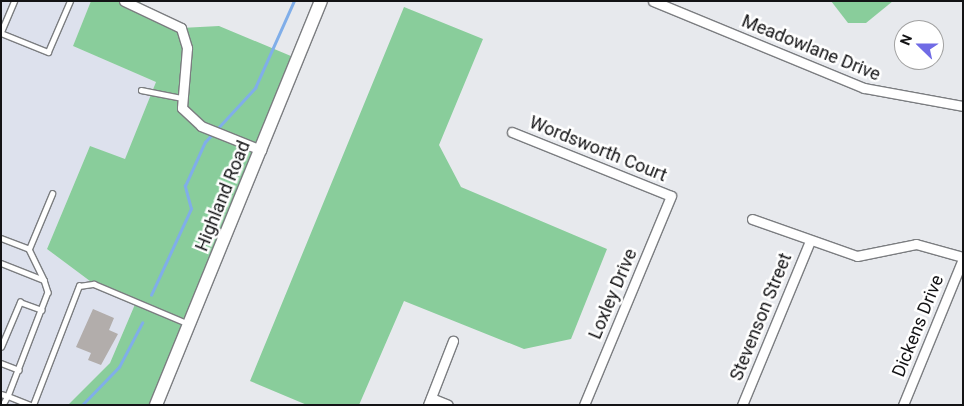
<!DOCTYPE html>
<style>
body{margin:0}
#map{position:relative;width:964px;height:406px;overflow:hidden;background:#e7e9ed;font-family:Roboto,sans-serif}
div>[style]{position:absolute}
.built>*{inset:0;background:#dde1ed}
.forest>*{inset:0;background:#89cd9b}
.stream>*{height:2.5px;margin:-1.25px;padding:0 1.25px;transform-origin:1.25px;border-radius:1.25px;background:#80aee9}
.building>*{inset:0;background:#b2adab}
.roads{filter:drop-shadow(1px 0 #7b7d80) drop-shadow(-1px 0 #7b7d80) drop-shadow(0 1px #7b7d80) drop-shadow(0 -1px #7b7d80)}
.lane>*{height:4.5px;margin:-2.25px;padding:0 2.25px;transform-origin:2.25px;border-radius:2.25px;background:#fff}
.street>*{height:9px;margin:-4.5px;padding:0 4.5px;transform-origin:4.5px;border-radius:4.5px;background:#fff}
.secondary>*{height:12px;margin:-6px;padding:0 6px;transform-origin:6px;border-radius:6px;background:#fff}
span{translate:-50% -50%;white-space:nowrap;text-align:center;line-height:1.15;-webkit-text-stroke:5px #fff;paint-order:stroke}
.street-label{font-size:18px;color:#131315}
.frame{position:absolute;inset:0;border:2px solid #131315;pointer-events:none}
.north{position:absolute;left:894px;top:20px;width:50px;height:50px;box-sizing:border-box;background:#fff;border:1px solid #a1a1a1;border-radius:50%;rotate:292deg;font-size:14px;font-weight:700;line-height:20px;text-align:center;color:#131315}
.north::after{content:'';display:block;margin:auto;width:18px;height:22px;background:#706be5;clip-path:polygon(50% 0,100% 100%,50% 72%,0 100%)}
</style>
<div id="map">
<div class="built">
<i style="clip-path:polygon(1px 1px,91px 1px,73px 46px,156px 82px,125px 160px,90px 146px,47px 249px,94px 284px,136px 302px,110px 363px,68px 405px,1px 405px)"></i>
</div>
<div class="forest">
<i style="clip-path:polygon(91px 1px,141px 1px,139px 7px,181px 28px,219px 26px,298px 59px,156px 405px,68px 405px,110px 363px,136px 302px,94px 284px,47px 249px,90px 146px,125px 159px,156px 82px,73px 46px)"></i>
<i style="clip-path:polygon(831px 1px,893px 1px,866px 23px,848px 23px)"></i>
<i style="clip-path:polygon(404px 7px,483px 39px,439px 145px,461px 187px,607px 249px,571px 339px,524px 349px,404px 301px,359px 405px,307px 405px,250px 381px)"></i>
</div>
<div class="stream">
<i style="left:151px;top:295px;width:95px;rotate:-65.1deg"></i>
<i style="left:191px;top:209px;width:24px;rotate:-105deg"></i>
<i style="left:185px;top:186px;width:48px;rotate:-65.6deg"></i>
<i style="left:205px;top:142px;width:74px;rotate:-47.2deg"></i>
<i style="left:255px;top:88px;width:95px;rotate:-65.9deg"></i>
<i style="left:82px;top:405px;width:53px;rotate:-45.8deg"></i>
<i style="left:119px;top:367px;width:50px;rotate:-62.4deg"></i>
</div>
<div class="building">
<i style="clip-path:polygon(93px 309px,114px 318px,109px 330px,118px 334px,101px 365px,88px 360px,91px 353px,76px 347px)"></i>
</div>
<div class="roads">
<div class="lane">
<i style="left:1px;top:32px;width:34px;rotate:-67deg"></i>
<i style="left:1px;top:33px;width:51px;rotate:22deg"></i>
<i style="left:48px;top:52px;width:56px;rotate:-66.7deg"></i>
<i style="left:141px;top:90px;width:42px;rotate:11deg"></i>
<i style="left:1px;top:238px;width:30px;rotate:21deg"></i>
<i style="left:29px;top:249px;width:60px;rotate:-67.3deg"></i>
<i style="left:29px;top:249px;width:34px;rotate:64deg"></i>
<i style="left:1px;top:263px;width:46px;rotate:21.6deg"></i>
<i style="left:44px;top:280px;width:13px;rotate:72deg"></i>
<i style="left:48px;top:292px;width:111px;rotate:111deg"></i>
<i style="left:8px;top:396px;width:24px;rotate:22deg"></i>
<i style="left:1px;top:347px;width:49px;rotate:-67.1deg"></i>
<i style="left:20px;top:302px;width:23px;rotate:20deg"></i>
<i style="left:1px;top:363px;width:19px;rotate:21deg"></i>
<i style="left:1px;top:394px;width:7px;rotate:16deg"></i>
<i style="left:8px;top:396px;width:10px;rotate:119deg"></i>
<i style="left:33px;top:405px;width:128px;rotate:-68.9deg"></i>
<i style="left:79px;top:286px;width:15px;rotate:-8deg"></i>
<i style="left:94px;top:284px;width:101px;rotate:22.8deg"></i>
</div>
<div class="street">
<i style="left:124px;top:1px;width:63px;rotate:25.3deg"></i>
<i style="left:181px;top:28px;width:21px;rotate:73deg"></i>
<i style="left:187px;top:48px;width:60px;rotate:94.8deg"></i>
<i style="left:182px;top:108px;width:26px;rotate:43deg"></i>
<i style="left:201px;top:126px;width:65px;rotate:21.8deg"></i>
<i style="left:653px;top:1px;width:228px;rotate:22.4deg"></i>
<i style="left:864px;top:88px;width:101px;rotate:10.3deg"></i>
<i style="left:512px;top:132px;width:171px;rotate:21.9deg"></i>
<i style="left:671px;top:196px;width:226px;rotate:112.6deg"></i>
<i style="left:752px;top:219px;width:111px;rotate:19.4deg"></i>
<i style="left:857px;top:256px;width:60px;rotate:-11.5deg"></i>
<i style="left:916px;top:244px;width:49px;rotate:15.5deg"></i>
<i style="left:431px;top:398px;width:18px;rotate:22deg"></i>
<i style="left:428px;top:405px;width:69px;rotate:-68.7deg"></i>
<i style="left:742px;top:405px;width:175px;rotate:-67.5deg"></i>
<i style="left:903px;top:405px;width:158px;rotate:-67.7deg"></i>
</div>
<div class="secondary">
<i style="left:156px;top:405px;width:436px;rotate:-67.8deg"></i>
</div>
</div>
<div class="street-label">
<span style="left:811px;top:48px;rotate:22deg">Meadowlane Drive</span>
<span style="left:598px;top:149px;rotate:22deg">Wordsworth Court</span>
<span style="left:223px;top:196px;rotate:-68deg">Highland Road</span>
<span style="left:613px;top:294px;rotate:-67deg">Loxley Drive</span>
<span style="left:761px;top:317px;rotate:-68deg">Stevenson Street</span>
<span style="left:918px;top:326px;rotate:-68deg">Dickens Drive</span>
</div>
<div class="frame"></div>
<div class="north">N</div>
</div>
